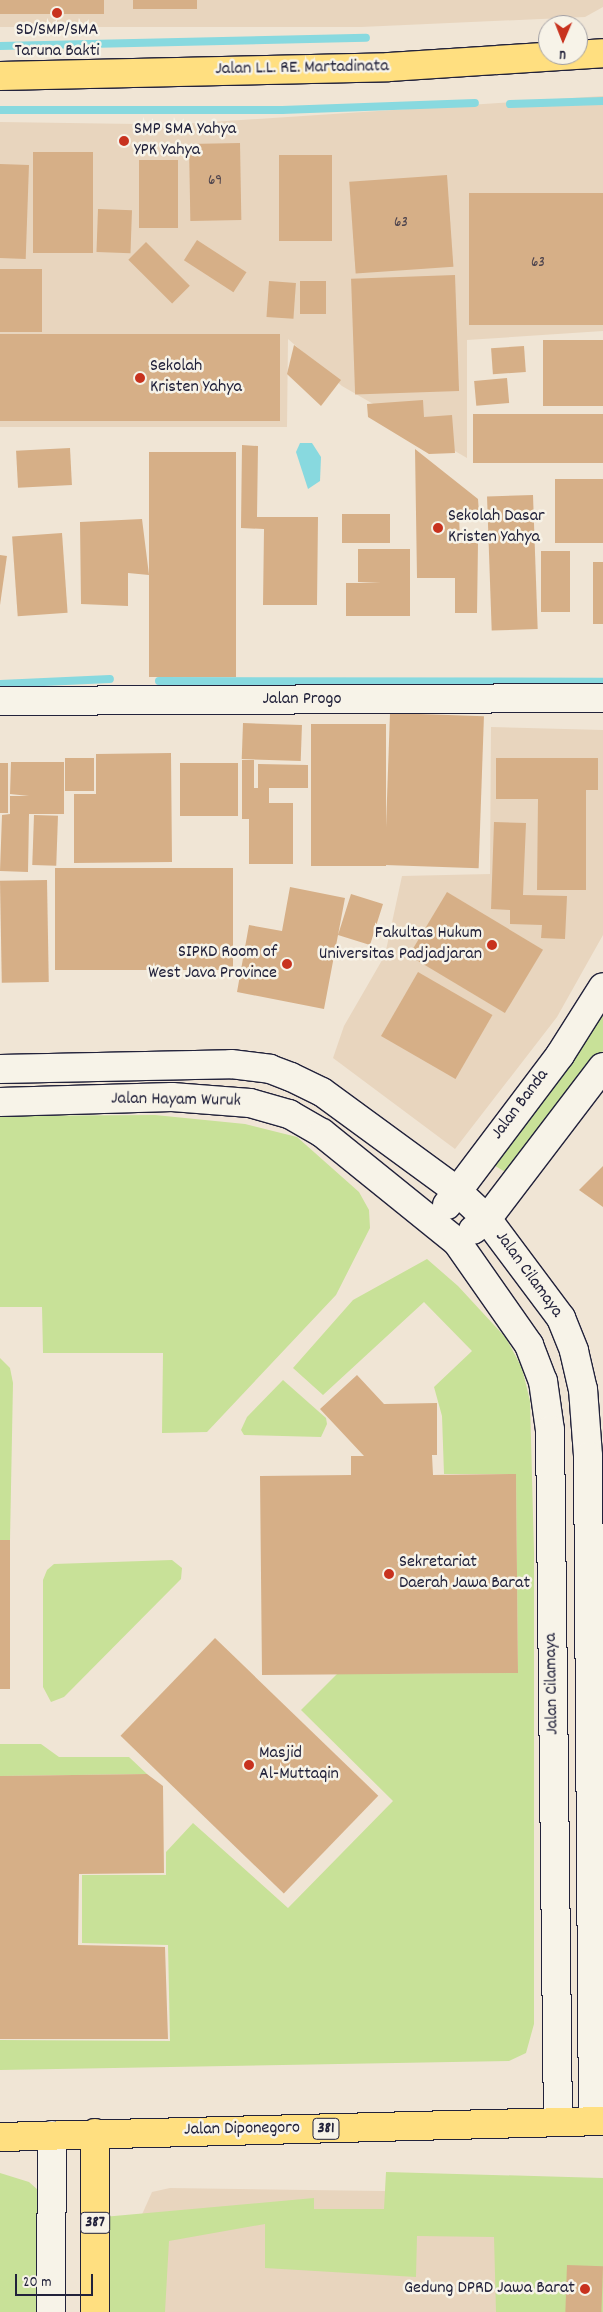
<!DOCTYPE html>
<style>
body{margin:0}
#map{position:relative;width:603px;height:2312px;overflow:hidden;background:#f0e5d5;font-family:Dekko,sans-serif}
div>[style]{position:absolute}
.built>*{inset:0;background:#e8d5be}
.green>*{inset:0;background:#c8e198}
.water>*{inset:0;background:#88d9df}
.stream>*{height:8px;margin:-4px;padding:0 4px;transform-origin:4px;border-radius:4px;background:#88d9df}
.building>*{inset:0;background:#d6af87;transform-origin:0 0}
.roads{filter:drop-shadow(1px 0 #22223b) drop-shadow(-1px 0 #22223b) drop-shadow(0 1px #22223b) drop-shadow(0 -1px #22223b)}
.minor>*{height:28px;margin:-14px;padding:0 14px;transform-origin:14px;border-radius:14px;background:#f7f3e8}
.major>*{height:28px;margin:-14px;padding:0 14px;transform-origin:14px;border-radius:14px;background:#ffdf80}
.dots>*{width:14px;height:14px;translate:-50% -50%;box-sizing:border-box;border:2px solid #f7f3e8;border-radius:50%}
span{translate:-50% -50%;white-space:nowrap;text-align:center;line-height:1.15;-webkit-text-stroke:5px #f7f3e8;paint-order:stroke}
.number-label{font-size:15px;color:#4f454e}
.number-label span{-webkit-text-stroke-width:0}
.shield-label span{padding:1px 4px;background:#f7f3e8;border:1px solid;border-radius:4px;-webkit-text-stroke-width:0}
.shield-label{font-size:16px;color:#22223b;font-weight:700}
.poi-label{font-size:18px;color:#22223b}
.left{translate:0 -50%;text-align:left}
.right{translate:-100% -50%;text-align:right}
.street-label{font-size:18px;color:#22223b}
.north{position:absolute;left:538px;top:15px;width:50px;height:50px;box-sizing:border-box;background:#f7f3e8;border:1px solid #a29fa3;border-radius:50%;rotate:181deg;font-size:14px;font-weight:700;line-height:20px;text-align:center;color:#22223b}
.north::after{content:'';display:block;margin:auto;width:18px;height:22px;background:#c8321e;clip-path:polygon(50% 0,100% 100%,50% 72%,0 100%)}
.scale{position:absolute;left:15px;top:2274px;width:78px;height:22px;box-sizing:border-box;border:2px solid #22223b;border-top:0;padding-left:6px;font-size:15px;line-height:18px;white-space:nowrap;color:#22223b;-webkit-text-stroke:4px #f7f3e8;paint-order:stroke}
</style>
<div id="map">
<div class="built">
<i style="clip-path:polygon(0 0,603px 0,603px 7px,585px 17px,361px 27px,0 27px)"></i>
<i style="clip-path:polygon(603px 96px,603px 331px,467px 340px,467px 458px,342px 386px,288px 339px,287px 427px,0 427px,0 122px,137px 124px,137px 127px)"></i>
<i style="clip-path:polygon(491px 727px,603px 730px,603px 935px,557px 1017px,455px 1149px,333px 1058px,344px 1026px,385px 955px,402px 876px,490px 874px)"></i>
<i style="clip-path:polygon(170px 2188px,535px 2193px,533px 2312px,127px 2312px,128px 2246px,152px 2192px)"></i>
</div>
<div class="green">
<i style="clip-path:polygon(603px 1008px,603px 1051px,580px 1085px,507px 1173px,492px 1164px)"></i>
<i style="clip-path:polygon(155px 1115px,245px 1124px,297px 1137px,359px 1192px,369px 1210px,370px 1228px,336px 1295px,207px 1432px,162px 1433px,163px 1353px,43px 1353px,42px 1307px,0 1307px,0 1116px)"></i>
<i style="clip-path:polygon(427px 1259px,458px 1286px,506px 1338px,522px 1368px,530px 1401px,534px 1553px,534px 2024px,526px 2053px,509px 2061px,0 2070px,0 2040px,170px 2041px,168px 1945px,82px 1943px,82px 1875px,166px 1875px,166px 1852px,193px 1823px,288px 1908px,393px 1801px,301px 1710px,337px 1674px,518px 1673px,516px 1474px,444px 1474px,442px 1416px,434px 1387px,472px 1351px,424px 1302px,323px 1395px,293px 1368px,353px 1300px)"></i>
<i style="clip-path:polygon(0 1358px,10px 1368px,13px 1383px,10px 1540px,0 1540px)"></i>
<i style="clip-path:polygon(283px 1380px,326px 1418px,327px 1424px,321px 1437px,244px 1435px,241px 1430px,247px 1417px)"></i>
<i style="clip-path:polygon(172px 1560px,182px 1568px,181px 1579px,64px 1697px,51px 1702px,43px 1687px,43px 1580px,47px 1570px,54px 1564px)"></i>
<i style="clip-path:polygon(0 1744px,41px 1744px,59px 1757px,129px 1757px,147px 1774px,0 1776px)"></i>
<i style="clip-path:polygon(386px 2172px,603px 2178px,603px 2312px,496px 2312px,494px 2237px,417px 2236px,416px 2277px,265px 2268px,265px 2224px,169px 2241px,165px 2312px,100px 2312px,103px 2217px,314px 2198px,314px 2209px,384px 2209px)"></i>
<i style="clip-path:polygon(0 2173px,29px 2182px,47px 2198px,53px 2312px,0 2312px)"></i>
</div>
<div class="water">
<i style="clip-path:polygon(300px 443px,312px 443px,321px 457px,320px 481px,308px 489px,296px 452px)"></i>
</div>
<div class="stream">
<i style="left:0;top:46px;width:366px;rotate:-1.3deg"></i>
<i style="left:510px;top:104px;width:93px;rotate:-1.8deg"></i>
<i style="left:0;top:110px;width:282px"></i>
<i style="left:282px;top:110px;width:193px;rotate:-2.1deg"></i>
<i style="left:159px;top:681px;width:444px;rotate:0.1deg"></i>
<i style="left:0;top:684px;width:110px;rotate:-2.6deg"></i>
</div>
<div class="building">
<i style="left:0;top:0;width:104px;height:14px"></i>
<i style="left:133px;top:0;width:64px;height:9px"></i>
<i style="left:240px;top:143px;width:77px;height:51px;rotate:89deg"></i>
<i style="left:33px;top:152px;width:60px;height:101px"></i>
<i style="left:279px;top:155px;width:53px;height:86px"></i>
<i style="left:139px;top:160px;width:39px;height:68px"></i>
<i style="left:0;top:164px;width:29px;height:94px;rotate:2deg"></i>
<i style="left:447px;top:175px;width:92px;height:98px;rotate:86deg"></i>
<i style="left:603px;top:193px;width:132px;height:134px;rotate:90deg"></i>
<i style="left:98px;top:209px;width:34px;height:43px;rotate:2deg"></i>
<i style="left:197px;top:240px;width:59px;height:24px;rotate:33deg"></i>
<i style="left:146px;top:242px;width:62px;height:25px;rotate:45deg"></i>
<i style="left:0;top:269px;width:42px;height:63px"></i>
<i style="left:455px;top:275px;width:116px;height:104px;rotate:88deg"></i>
<i style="left:269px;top:281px;width:27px;height:36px;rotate:4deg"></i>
<i style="left:300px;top:281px;width:26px;height:33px"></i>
<i style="left:280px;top:334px;width:87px;height:280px;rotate:90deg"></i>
<i style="left:603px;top:340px;width:66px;height:60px;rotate:90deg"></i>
<i style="clip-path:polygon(294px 345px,341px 380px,321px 406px,287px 374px)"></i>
<i style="left:524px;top:346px;width:26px;height:33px;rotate:86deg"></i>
<i style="left:507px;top:378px;width:25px;height:33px;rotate:85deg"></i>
<i style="clip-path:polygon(423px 400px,424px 417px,452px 415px,455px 453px,429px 454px,368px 417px,367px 404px)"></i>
<i style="left:603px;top:414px;width:49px;height:130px;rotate:90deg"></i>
<i style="clip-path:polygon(242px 445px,258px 446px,257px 517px,318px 517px,317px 605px,263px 605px,264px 529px,241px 528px)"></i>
<i style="left:70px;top:448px;width:37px;height:54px;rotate:87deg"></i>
<i style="clip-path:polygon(415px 449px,478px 499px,479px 513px,459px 513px,460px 543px,478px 543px,477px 613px,455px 613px,455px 578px,417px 578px)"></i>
<i style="left:149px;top:452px;width:87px;height:225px"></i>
<i style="left:603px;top:479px;width:64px;height:48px;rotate:90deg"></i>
<i style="left:533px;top:495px;width:134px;height:46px;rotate:88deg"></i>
<i style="left:342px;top:514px;width:48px;height:29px"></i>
<i style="clip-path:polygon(142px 519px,149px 575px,128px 573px,128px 606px,81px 604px,80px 522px)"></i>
<i style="left:62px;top:533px;width:80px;height:50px;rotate:86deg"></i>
<i style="clip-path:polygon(358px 549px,410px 549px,410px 616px,346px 616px,346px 583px,381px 583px,358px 582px)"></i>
<i style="left:541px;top:551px;width:29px;height:61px"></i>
<i style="left:0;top:555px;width:7px;height:127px;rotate:8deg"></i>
<i style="left:593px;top:562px;width:10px;height:62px"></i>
<i style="left:390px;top:713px;width:94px;height:152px;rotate:2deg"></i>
<i style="left:243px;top:723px;width:59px;height:36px;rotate:2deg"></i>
<i style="left:311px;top:724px;width:75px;height:142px"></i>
<i style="clip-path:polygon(171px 753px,172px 862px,74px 863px,74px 794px,96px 794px,96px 754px)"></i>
<i style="left:94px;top:758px;width:33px;height:29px;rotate:90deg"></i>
<i style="clip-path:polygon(496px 758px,598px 758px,598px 790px,586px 790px,586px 890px,537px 890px,538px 799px,496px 799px)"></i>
<i style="clip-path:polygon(242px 760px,254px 760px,254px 788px,258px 788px,258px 764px,308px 765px,308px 788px,269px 788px,269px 803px,293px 803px,293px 864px,249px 864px,249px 819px,242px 819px)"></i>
<i style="clip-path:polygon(11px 762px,64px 762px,64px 814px,29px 814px,28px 872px,0 871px,2px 815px,10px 814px,10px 796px,29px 796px,10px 794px)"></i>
<i style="left:0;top:763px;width:8px;height:50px"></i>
<i style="left:180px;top:763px;width:58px;height:53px"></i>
<i style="left:34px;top:815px;width:24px;height:50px;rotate:2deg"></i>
<i style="clip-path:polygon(494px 822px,526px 823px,523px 895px,567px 896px,565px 939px,541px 938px,542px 925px,510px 924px,510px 910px,491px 909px)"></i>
<i style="left:55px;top:868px;width:178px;height:102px"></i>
<i style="left:47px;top:880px;width:102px;height:47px;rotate:89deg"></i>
<i style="clip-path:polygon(290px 887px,345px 898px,338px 935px,351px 894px,383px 904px,370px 945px,338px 935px,324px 1009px,237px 992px,249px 925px,282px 931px)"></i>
<i style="left:447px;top:892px;width:112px;height:74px;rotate:31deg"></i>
<i style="left:418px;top:972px;width:86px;height:74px;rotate:30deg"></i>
<i style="clip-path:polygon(603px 1166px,603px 1207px,579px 1190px)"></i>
<i style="clip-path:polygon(357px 1375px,384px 1404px,437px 1403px,437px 1455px,432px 1455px,433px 1475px,516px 1474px,518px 1673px,262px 1675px,260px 1476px,351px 1475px,351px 1456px,364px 1456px,320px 1409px)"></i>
<i style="left:0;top:1540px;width:10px;height:149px"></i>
<i style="left:215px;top:1638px;width:227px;height:136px;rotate:44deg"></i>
<i style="clip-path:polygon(147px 1774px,163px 1786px,164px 1873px,79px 1874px,78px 1945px,165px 1947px,168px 2039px,0 2039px,0 1776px)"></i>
<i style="left:567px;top:2265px;width:36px;height:47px;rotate:2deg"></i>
</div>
<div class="roads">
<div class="minor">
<i style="left:0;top:701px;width:603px;rotate:-0.29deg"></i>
<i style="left:0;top:1069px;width:231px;rotate:-1.2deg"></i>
<i style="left:231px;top:1064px;width:39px;rotate:7deg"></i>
<i style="left:270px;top:1069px;width:22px;rotate:21deg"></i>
<i style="left:291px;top:1077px;width:34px;rotate:26deg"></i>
<i style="left:322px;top:1092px;width:166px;rotate:36.2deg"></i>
<i style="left:456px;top:1190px;width:42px;rotate:43.1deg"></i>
<i style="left:487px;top:1219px;width:124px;rotate:53.2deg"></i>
<i style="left:561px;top:1318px;width:35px;rotate:68deg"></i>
<i style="left:574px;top:1351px;width:39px;rotate:77deg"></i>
<i style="left:583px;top:1389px;width:67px;rotate:85.7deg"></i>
<i style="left:588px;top:1456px;width:665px;rotate:89.57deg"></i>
<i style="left:0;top:1102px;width:172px;rotate:-1.7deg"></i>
<i style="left:172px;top:1097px;width:78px;rotate:4.4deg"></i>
<i style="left:250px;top:1103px;width:41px;rotate:15.8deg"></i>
<i style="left:289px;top:1114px;width:38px;rotate:30deg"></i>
<i style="left:322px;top:1133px;width:174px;rotate:38.9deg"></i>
<i style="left:457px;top:1242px;width:126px;rotate:55deg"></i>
<i style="left:529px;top:1345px;width:39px;rotate:69deg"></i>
<i style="left:543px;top:1381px;width:49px;rotate:81.9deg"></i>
<i style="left:550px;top:1430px;width:692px;rotate:89.34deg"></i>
<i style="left:447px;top:1205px;width:188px;rotate:-53deg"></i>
<i style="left:560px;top:1055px;width:80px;rotate:-57.7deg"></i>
<i style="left:473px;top:1230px;width:18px;rotate:-38deg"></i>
<i style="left:487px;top:1219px;width:191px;rotate:-52.7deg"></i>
<i style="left:51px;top:2312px;width:177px;rotate:-89.7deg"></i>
</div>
<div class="major">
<i style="left:0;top:76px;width:389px;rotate:-1.3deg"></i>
<i style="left:389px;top:67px;width:214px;rotate:-3.7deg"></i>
<i style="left:0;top:2137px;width:603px;rotate:-1.52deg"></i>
<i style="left:95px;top:2312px;width:179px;rotate:-90deg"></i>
</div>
</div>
<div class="dots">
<i style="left:57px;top:13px;background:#c8321e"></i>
<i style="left:124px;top:141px;background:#c8321e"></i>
<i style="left:140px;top:378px;background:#c8321e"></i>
<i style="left:438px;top:528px;background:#c8321e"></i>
<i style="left:492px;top:945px;background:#c8321e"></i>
<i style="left:287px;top:964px;background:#c8321e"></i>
<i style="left:389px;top:1574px;background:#c8321e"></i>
<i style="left:249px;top:1765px;background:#c8321e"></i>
<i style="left:585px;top:2289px;background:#c8321e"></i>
</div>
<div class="number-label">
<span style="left:215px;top:182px">69</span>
<span style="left:401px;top:224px">63</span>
<span style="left:538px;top:264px">63</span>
</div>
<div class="shield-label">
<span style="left:326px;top:2129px">381</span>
<span style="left:95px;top:2223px">387</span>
</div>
<div class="poi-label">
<span style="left:57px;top:42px">SD/SMP/SMA<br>Taruna Bakti</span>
<span class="left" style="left:134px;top:141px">SMP SMA Yahya<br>YPK Yahya</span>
<span class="left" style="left:150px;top:378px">Sekolah<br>Kristen Yahya</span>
<span class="left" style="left:448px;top:528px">Sekolah Dasar<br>Kristen Yahya</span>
<span class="right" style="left:482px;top:945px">Fakultas Hukum<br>Universitas Padjadjaran</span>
<span class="right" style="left:277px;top:964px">SIPKD Room of<br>West Java Province</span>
<span class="left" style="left:399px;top:1574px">Sekretariat<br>Daerah Jawa Barat</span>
<span class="left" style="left:259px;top:1765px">Masjid<br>Al-Muttaqin</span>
<span class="right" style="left:575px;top:2289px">Gedung DPRD Jawa Barat</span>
</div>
<div class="street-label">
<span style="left:302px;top:69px;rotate:-1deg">Jalan L.L. RE. Martadinata</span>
<span style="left:302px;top:700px">Jalan Progo</span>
<span style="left:176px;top:1101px;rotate:1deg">Jalan Hayam Wuruk</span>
<span style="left:521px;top:1105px;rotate:-53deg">Jalan Banda</span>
<span style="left:528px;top:1275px;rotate:54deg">Jalan Cilamaya</span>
<span style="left:553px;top:1684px;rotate:-91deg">Jalan Cilamaya</span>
<span style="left:242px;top:2130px;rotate:-1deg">Jalan Diponegoro</span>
</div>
<div class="north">U</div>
<div class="scale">20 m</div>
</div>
